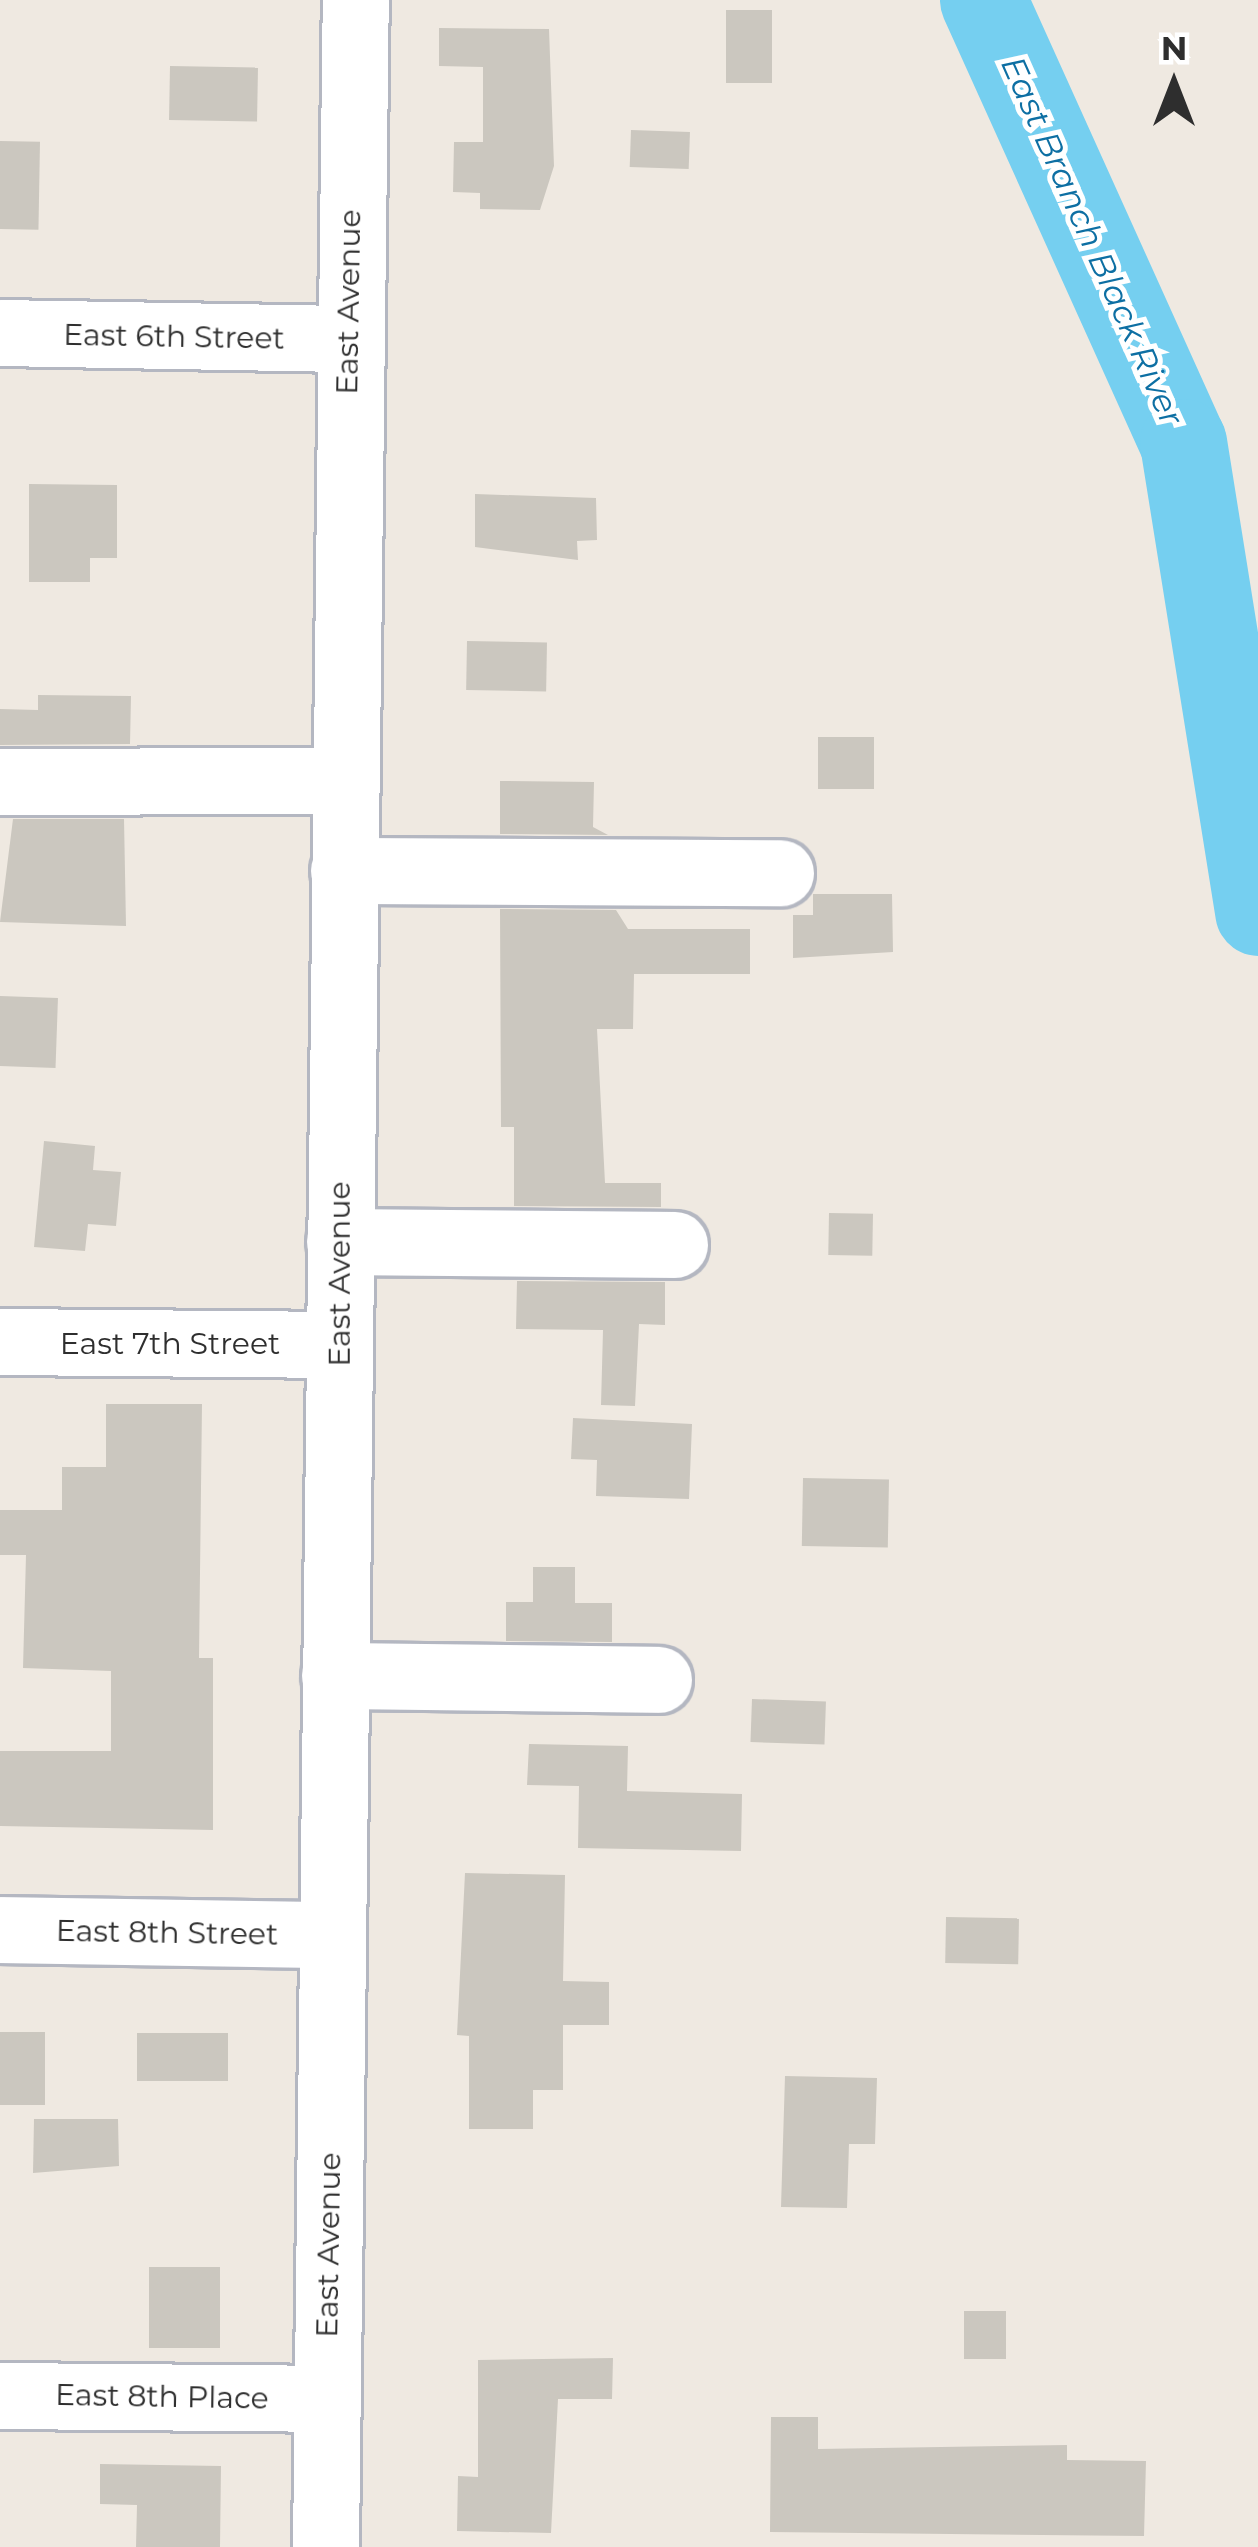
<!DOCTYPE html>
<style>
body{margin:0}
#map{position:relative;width:1258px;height:2547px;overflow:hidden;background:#efe9e1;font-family:Montserrat,sans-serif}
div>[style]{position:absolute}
.river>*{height:87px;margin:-43.5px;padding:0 43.5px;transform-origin:43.5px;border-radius:43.5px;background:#75cff0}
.building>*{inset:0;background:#cbc7bf;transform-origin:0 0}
.roads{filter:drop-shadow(3px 0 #b4b7c1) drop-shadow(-3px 0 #b4b7c1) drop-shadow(0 3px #b4b7c1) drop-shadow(0 -3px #b4b7c1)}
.minor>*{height:66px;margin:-33px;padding:0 33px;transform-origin:33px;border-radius:33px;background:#fff}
span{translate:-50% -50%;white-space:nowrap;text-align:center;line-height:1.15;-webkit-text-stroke:10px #fff;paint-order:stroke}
.street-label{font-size:30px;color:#2e2e2e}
.water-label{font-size:33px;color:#0d6fa3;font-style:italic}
.north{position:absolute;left:1114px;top:24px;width:120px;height:120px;-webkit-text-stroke:9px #fff;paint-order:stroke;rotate:0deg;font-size:33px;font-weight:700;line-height:48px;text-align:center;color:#2e2e2e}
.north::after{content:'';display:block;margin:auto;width:42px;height:54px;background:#2e2e2e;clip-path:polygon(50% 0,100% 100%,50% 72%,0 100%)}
</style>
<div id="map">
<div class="river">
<i style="left:983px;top:0;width:485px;rotate:65.7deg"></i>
<i style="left:1183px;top:442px;width:476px;rotate:80.9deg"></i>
</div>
<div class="building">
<i style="left:726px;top:10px;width:46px;height:73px"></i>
<i style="clip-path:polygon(439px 28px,549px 29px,554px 166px,540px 210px,480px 209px,480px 193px,453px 192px,454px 142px,483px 142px,483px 67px,439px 66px)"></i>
<i style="left:170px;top:66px;width:88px;height:54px;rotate:1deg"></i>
<i style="left:631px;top:130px;width:59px;height:37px;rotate:2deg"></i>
<i style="left:0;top:141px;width:40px;height:88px;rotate:1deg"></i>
<i style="clip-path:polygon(29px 484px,117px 485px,117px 558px,90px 558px,90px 582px,29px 582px)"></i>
<i style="clip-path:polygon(475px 494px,596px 498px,597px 540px,577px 541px,578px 560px,475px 547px)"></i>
<i style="left:467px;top:641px;width:80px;height:49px;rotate:1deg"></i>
<i style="clip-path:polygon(38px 695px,131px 696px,130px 744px,0 745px,0 709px,38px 710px)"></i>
<i style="left:818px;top:737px;width:56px;height:52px"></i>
<i style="clip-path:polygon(500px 781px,594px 782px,593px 827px,608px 835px,500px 834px)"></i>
<i style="clip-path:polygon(13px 819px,124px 819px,126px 926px,0 922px)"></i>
<i style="clip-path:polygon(813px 894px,892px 894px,893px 952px,793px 958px,793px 915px,813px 915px)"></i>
<i style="clip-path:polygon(500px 909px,616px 910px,628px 929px,750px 929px,750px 974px,634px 974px,633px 1029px,597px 1029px,605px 1183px,661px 1183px,661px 1207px,514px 1206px,514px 1127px,501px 1127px)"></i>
<i style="left:0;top:996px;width:58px;height:70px;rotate:2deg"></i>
<i style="clip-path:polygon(44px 1141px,95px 1146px,93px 1170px,121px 1172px,116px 1226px,88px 1224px,85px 1251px,34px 1247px)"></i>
<i style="left:829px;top:1213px;width:44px;height:42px;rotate:1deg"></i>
<i style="clip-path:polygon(517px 1281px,665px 1282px,665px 1325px,639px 1324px,635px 1406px,601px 1405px,603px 1330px,516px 1329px)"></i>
<i style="clip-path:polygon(106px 1404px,202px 1404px,199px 1658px,213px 1658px,213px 1830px,0 1826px,0 1751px,111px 1751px,111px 1671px,23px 1668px,26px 1555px,0 1555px,0 1510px,62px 1510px,62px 1467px,106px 1467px)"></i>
<i style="clip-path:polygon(573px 1418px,692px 1424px,689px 1499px,596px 1496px,597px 1460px,571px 1459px)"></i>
<i style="left:803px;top:1478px;width:86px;height:68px;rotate:1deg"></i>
<i style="clip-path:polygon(533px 1567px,575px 1567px,575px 1603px,612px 1603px,612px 1642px,506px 1641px,506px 1602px,533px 1602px)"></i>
<i style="left:752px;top:1699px;width:74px;height:43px;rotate:2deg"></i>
<i style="clip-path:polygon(529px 1744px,628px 1746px,627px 1791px,742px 1794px,741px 1851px,578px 1848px,579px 1786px,527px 1785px)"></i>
<i style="clip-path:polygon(465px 1873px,565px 1875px,563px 1981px,609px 1982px,609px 2025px,563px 2025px,563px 2090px,533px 2090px,533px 2129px,469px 2129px,469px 2036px,457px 2035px)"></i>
<i style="left:946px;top:1917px;width:73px;height:46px;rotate:1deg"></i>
<i style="left:0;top:2032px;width:45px;height:73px"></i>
<i style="left:137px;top:2033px;width:91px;height:48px"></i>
<i style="clip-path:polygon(785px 2076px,877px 2078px,875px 2144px,849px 2144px,847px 2208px,781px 2207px)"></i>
<i style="clip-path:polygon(34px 2119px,118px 2119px,119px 2166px,33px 2173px)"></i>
<i style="left:149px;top:2267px;width:71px;height:81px"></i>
<i style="left:964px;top:2311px;width:42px;height:48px"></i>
<i style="clip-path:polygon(613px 2358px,612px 2399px,558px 2399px,551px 2533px,457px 2531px,458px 2476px,478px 2477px,478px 2360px)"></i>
<i style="clip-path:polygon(771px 2417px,818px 2417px,818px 2449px,1067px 2445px,1067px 2460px,1146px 2461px,1144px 2536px,770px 2532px)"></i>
<i style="clip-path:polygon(100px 2464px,221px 2466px,220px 2547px,136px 2547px,137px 2505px,100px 2504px)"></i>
</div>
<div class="roads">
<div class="minor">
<i style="left:0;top:333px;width:348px;rotate:1deg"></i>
<i style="left:0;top:782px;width:344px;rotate:-0.2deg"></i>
<i style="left:344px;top:871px;width:437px;rotate:0.3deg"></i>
<i style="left:340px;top:1242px;width:335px;rotate:0.5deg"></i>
<i style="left:0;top:1342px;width:339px;rotate:0.5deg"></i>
<i style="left:335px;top:1676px;width:324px;rotate:0.7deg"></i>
<i style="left:0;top:1930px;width:333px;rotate:0.9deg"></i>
<i style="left:0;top:2396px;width:325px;rotate:0.5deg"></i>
<i style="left:326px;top:2547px;width:2547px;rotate:-89.33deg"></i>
</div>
</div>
<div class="street-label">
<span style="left:349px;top:302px;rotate:-89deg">East Avenue</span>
<span style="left:174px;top:337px;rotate:1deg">East 6th Street</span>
<span style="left:340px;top:1274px;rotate:-90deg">East Avenue</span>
<span style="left:170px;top:1344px">East 7th Street</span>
<span style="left:167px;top:1933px;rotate:1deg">East 8th Street</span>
<span style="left:329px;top:2245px;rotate:-89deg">East Avenue</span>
<span style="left:162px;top:2397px;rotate:1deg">East 8th Place</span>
</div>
<div class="water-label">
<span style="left:1092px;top:241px;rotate:66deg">East Branch Black River</span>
</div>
<div class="north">N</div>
</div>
